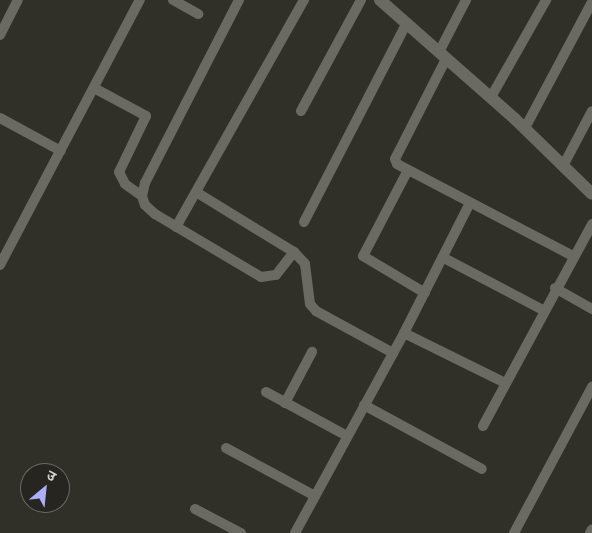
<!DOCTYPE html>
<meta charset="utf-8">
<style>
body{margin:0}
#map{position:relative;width:592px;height:533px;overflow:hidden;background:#302f28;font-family:Arial,"Noto Sans Devanagari",sans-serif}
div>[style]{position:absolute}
.minor>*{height:10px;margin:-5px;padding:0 5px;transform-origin:5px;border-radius:5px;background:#6b6a62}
.tertiary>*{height:12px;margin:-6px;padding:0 6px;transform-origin:6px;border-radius:6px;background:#6b6a62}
span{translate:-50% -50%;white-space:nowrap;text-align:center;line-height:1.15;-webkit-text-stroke:5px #26251f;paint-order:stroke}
.north{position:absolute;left:20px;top:463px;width:50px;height:50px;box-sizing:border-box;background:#26251f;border:1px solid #6b6a65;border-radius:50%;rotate:28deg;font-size:14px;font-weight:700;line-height:20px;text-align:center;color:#d2d2cd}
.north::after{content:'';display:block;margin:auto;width:18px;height:22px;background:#adaefb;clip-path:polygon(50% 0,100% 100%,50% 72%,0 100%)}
</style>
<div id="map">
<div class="minor">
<i style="left:173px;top:0;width:29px;rotate:29deg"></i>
<i style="left:239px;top:0;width:206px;rotate:117.2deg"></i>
<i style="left:145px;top:183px;width:13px;rotate:103deg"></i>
<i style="left:142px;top:196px;width:9px;rotate:72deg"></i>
<i style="left:145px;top:205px;width:13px;rotate:42deg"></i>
<i style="left:155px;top:214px;width:123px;rotate:30.7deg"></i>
<i style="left:261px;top:277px;width:15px;rotate:-8deg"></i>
<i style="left:276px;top:275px;width:29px;rotate:-52deg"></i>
<i style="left:0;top:35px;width:39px;rotate:-63deg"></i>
<i style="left:439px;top:52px;width:59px;rotate:-62.6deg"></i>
<i style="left:446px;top:59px;width:112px;rotate:117deg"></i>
<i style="left:395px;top:159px;width:5px;rotate:68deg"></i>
<i style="left:397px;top:164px;width:199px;rotate:27.6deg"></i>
<i style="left:94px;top:88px;width:59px;rotate:28.3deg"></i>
<i style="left:146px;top:116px;width:62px;rotate:115.7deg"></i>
<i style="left:119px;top:172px;width:13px;rotate:63deg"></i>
<i style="left:125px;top:184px;width:21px;rotate:35deg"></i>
<i style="left:491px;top:97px;width:112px;rotate:-60.4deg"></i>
<i style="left:301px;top:111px;width:126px;rotate:-61.6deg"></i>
<i style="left:0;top:118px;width:69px;rotate:28.4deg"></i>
<i style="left:525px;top:128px;width:143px;rotate:-62deg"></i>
<i style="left:563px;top:166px;width:62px;rotate:-62.2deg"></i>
<i style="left:408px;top:170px;width:97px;rotate:117.6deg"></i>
<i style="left:363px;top:256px;width:72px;rotate:30.8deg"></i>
<i style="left:196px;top:192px;width:115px;rotate:31.5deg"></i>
<i style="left:294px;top:252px;width:16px;rotate:47deg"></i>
<i style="left:305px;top:264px;width:40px;rotate:82.9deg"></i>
<i style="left:310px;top:304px;width:9px;rotate:49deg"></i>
<i style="left:316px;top:311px;width:88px;rotate:28.6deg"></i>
<i style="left:304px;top:222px;width:223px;rotate:-62.7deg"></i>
<i style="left:176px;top:227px;width:261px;rotate:-60.6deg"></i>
<i style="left:444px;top:258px;width:112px;rotate:27.7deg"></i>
<i style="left:0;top:265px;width:300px;rotate:-62.2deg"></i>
<i style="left:555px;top:288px;width:43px;rotate:29.6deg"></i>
<i style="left:404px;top:333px;width:113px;rotate:26.3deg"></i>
<i style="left:266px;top:392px;width:92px;rotate:28.5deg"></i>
<i style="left:285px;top:403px;width:58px;rotate:-62.1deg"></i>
<i style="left:364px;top:405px;width:134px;rotate:28.5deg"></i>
<i style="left:483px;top:426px;width:230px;rotate:-61.6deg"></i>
<i style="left:226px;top:448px;width:101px;rotate:28.3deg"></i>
<i style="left:195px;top:509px;width:52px;rotate:27.6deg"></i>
<i style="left:295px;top:533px;width:228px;rotate:-61.4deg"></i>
<i style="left:404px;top:333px;width:146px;rotate:-63.1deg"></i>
<i style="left:514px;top:533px;width:166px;rotate:-61.9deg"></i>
<i style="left:590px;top:533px;width:4px;rotate:-63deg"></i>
</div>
<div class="tertiary">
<i style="left:380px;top:0;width:180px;rotate:41.4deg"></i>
<i style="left:515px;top:119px;width:107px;rotate:44.2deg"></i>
</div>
<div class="north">उ</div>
</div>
